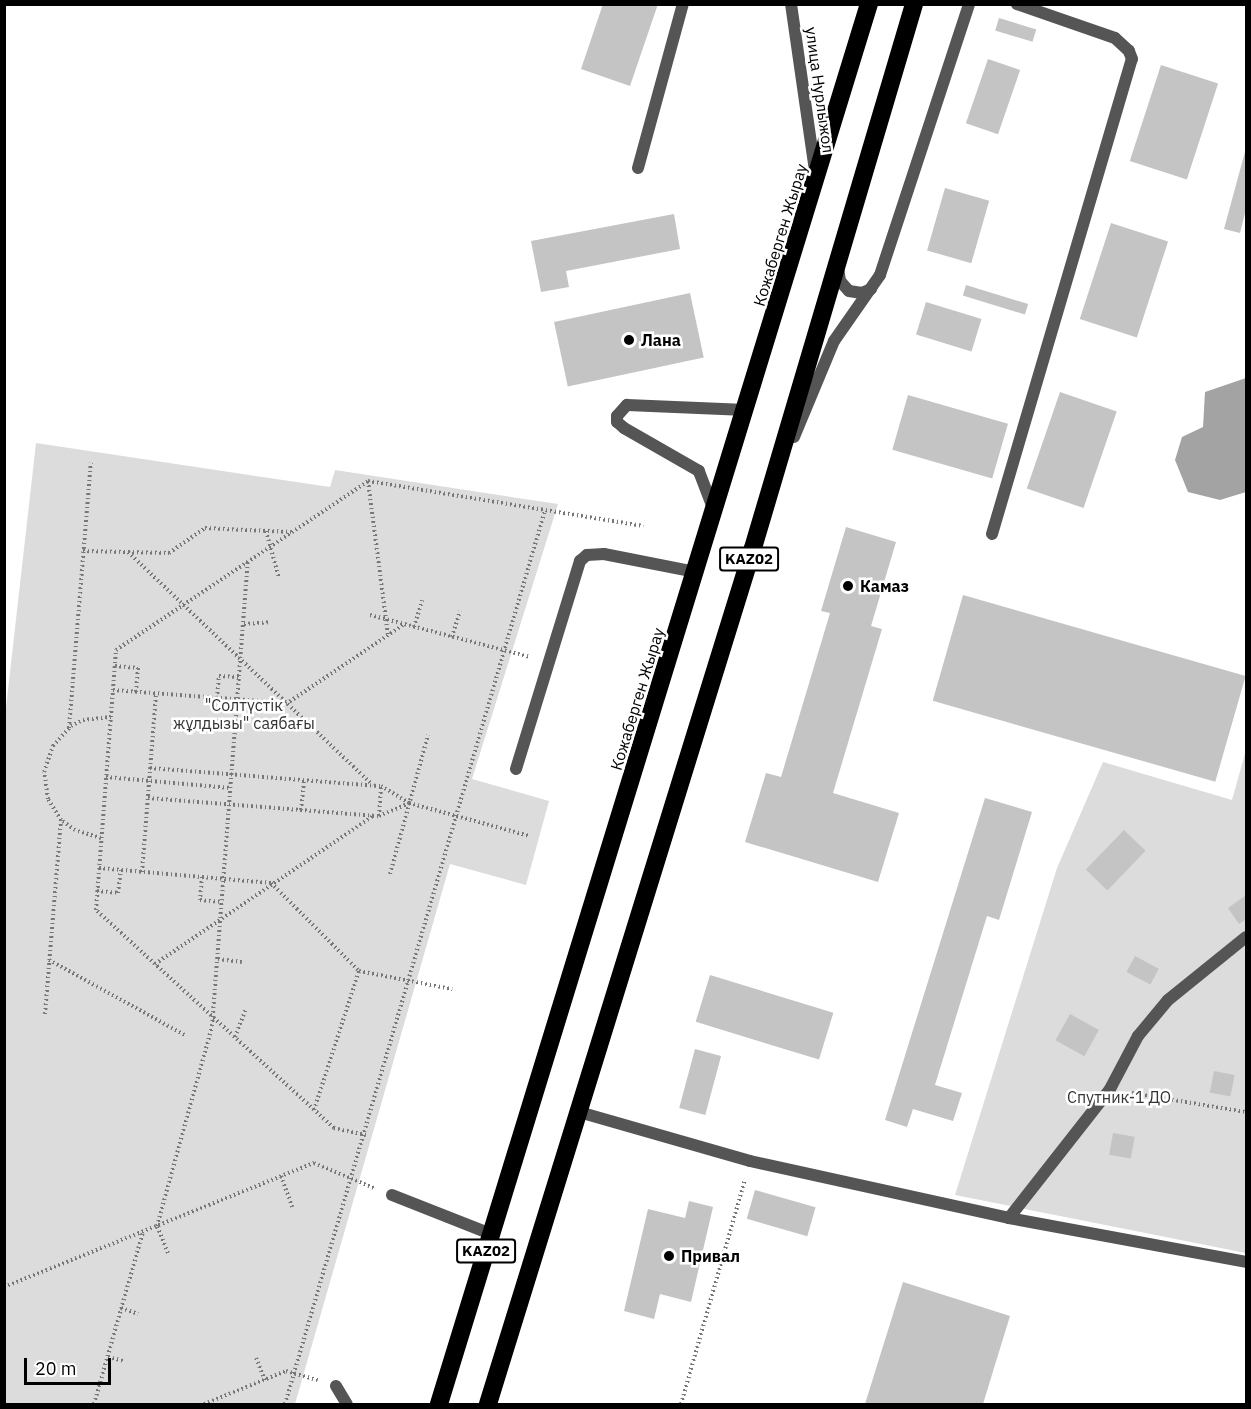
<!DOCTYPE html>
<meta charset="utf-8">
<style>
body{margin:0}
#map{position:relative;width:1251px;height:1409px;overflow:hidden;background:#fff;font-family:"IBM Plex Sans",sans-serif}
div>[style]{position:absolute}
.green>*{inset:0;background:#dcdcdc}
.water>*{inset:0;background:#a3a3a3}
.building>*{inset:0;background:#c4c4c4;transform-origin:0 0}
.path>*{height:4px;margin-top:-2px;transform-origin:0;background:repeating-linear-gradient(90deg,#777 0 1.5px,transparent 0 4.5px)}
.lane>*{height:12px;margin:-6px;padding:0 6px;transform-origin:6px;border-radius:6px;background:#555}
.street>*{height:12px;margin:-6px;padding:0 6px;transform-origin:6px;border-radius:6px;background:#555}
.highway>*{height:18px;margin:-9px;padding:0 9px;transform-origin:9px;border-radius:9px;background:#000}
.dots>*{width:16px;height:16px;translate:-50% -50%;box-sizing:border-box;border:3px solid #fff;border-radius:50%}
span{translate:-50% -50%;white-space:nowrap;text-align:center;line-height:1.15;-webkit-text-stroke:5px #fff;paint-order:stroke}
.shield-label span{padding:2px 4px;background:#fff;border:2px solid;border-radius:4px;-webkit-text-stroke-width:0}
.shield-label{font-size:15px;color:#000;font-weight:700}
.street-label{font-size:16px;color:#000}
.poi-label{font-size:16px;color:#000;font-weight:700}
.left{translate:0 -50%;text-align:left}
.park-label{font-size:16px;color:#333}
.frame{position:absolute;inset:0;border:6px solid #000;pointer-events:none}
.scale{position:absolute;left:24px;top:1358px;width:87px;height:27px;box-sizing:border-box;border:3px solid #000;border-top:0;padding-left:8px;font-size:18px;line-height:21px;white-space:nowrap;color:#000;-webkit-text-stroke:4px #fff;paint-order:stroke}
</style>
<div id="map">
<div class="green">
<i style="clip-path:polygon(36px 443px,330px 487px,335px 470px,558px 504px,472px 779px,549px 801px,526px 885px,450px 864px,295px 1404px,5px 1404px,4px 725px)"></i>
<i style="clip-path:polygon(1246px 750px,1246px 1253px,955px 1195px,1057px 868px,1103px 762px,1232px 800px)"></i>
</div>
<div class="water">
<i style="clip-path:polygon(1246px 378px,1246px 492px,1220px 500px,1188px 492px,1175px 460px,1182px 437px,1203px 427px,1205px 392px)"></i>
</div>
<div class="building">
<i style="clip-path:polygon(603px 4px,658px 4px,630px 86px,581px 69px)"></i>
<i style="left:999px;top:18px;width:39px;height:13px;rotate:17deg"></i>
<i style="left:988px;top:59px;width:34px;height:68px;rotate:19deg"></i>
<i style="left:1161px;top:65px;width:60px;height:101px;rotate:18deg"></i>
<i style="clip-path:polygon(1246px 148px,1246px 209px,1240px 233px,1224px 229px)"></i>
<i style="left:945px;top:188px;width:46px;height:65px;rotate:16deg"></i>
<i style="clip-path:polygon(674px 214px,680px 249px,566px 271px,569px 287px,541px 292px,531px 241px)"></i>
<i style="left:1111px;top:223px;width:60px;height:101px;rotate:18deg"></i>
<i style="left:966px;top:285px;width:65px;height:11px;rotate:17deg"></i>
<i style="left:690px;top:293px;width:66px;height:139px;rotate:78deg"></i>
<i style="left:926px;top:302px;width:58px;height:34px;rotate:17deg"></i>
<i style="left:1060px;top:392px;width:60px;height:102px;rotate:19deg"></i>
<i style="left:908px;top:395px;width:104px;height:57px;rotate:16deg"></i>
<i style="clip-path:polygon(846px 527px,896px 542px,871px 626px,882px 629px,833px 793px,899px 813px,878px 882px,745px 842px,766px 773px,781px 777px,830px 613px,821px 611px)"></i>
<i style="left:963px;top:595px;width:294px;height:110px;rotate:16deg"></i>
<i style="clip-path:polygon(985px 798px,1032px 812px,999px 920px,987px 916px,935px 1085px,962px 1093px,953px 1121px,913px 1109px,907px 1127px,885px 1120px)"></i>
<i style="left:1124px;top:830px;width:30px;height:55px;rotate:44deg"></i>
<i style="clip-path:polygon(1246px 895px,1246px 919px,1239px 924px,1228px 908px)"></i>
<i style="left:1135px;top:956px;width:27px;height:18px;rotate:28deg"></i>
<i style="left:710px;top:975px;width:129px;height:49px;rotate:17deg"></i>
<i style="left:1070px;top:1014px;width:33px;height:30px;rotate:29deg"></i>
<i style="left:695px;top:1049px;width:27px;height:61px;rotate:15deg"></i>
<i style="left:1214px;top:1071px;width:21px;height:22px;rotate:11deg"></i>
<i style="left:1113px;top:1133px;width:22px;height:22px;rotate:10deg"></i>
<i style="left:755px;top:1190px;width:63px;height:30px;rotate:16deg"></i>
<i style="clip-path:polygon(689px 1201px,713px 1207px,691px 1302px,660px 1294px,654px 1319px,624px 1311px,648px 1209px,685px 1218px)"></i>
<i style="clip-path:polygon(903px 1282px,1010px 1316px,983px 1404px,865px 1404px)"></i>
</div>
<div class="path">
<i style="left:368px;top:481px;width:156px;rotate:82.6deg"></i>
<i style="left:266px;top:531px;width:49px;rotate:74.5deg"></i>
<i style="left:83px;top:551px;width:86px;rotate:1.3deg"></i>
<i style="left:169px;top:553px;width:44px;rotate:-34.8deg"></i>
<i style="left:205px;top:528px;width:86px;rotate:2.7deg"></i>
<i style="left:128px;top:552px;width:338px;rotate:43.6deg"></i>
<i style="left:370px;top:615px;width:165px;rotate:14.7deg"></i>
<i style="left:244px;top:624px;width:26px;rotate:-4deg"></i>
<i style="left:414px;top:627px;width:28px;rotate:-73deg"></i>
<i style="left:452px;top:637px;width:27px;rotate:-73deg"></i>
<i style="left:115px;top:666px;width:23px;rotate:5deg"></i>
<i style="left:138px;top:668px;width:24px;rotate:95deg"></i>
<i style="left:113px;top:690px;width:171px;rotate:4.3deg"></i>
<i style="left:217px;top:698px;width:22px;rotate:-85deg"></i>
<i style="left:219px;top:676px;width:20px;rotate:3deg"></i>
<i style="left:286px;top:704px;width:141px;rotate:-34deg"></i>
<i style="left:69px;top:728px;width:266px;rotate:-85.3deg"></i>
<i style="left:150px;top:768px;width:232px;rotate:4.5deg"></i>
<i style="left:381px;top:786px;width:33px;rotate:31deg"></i>
<i style="left:409px;top:803px;width:125px;rotate:15.3deg"></i>
<i style="left:106px;top:777px;width:125px;rotate:5deg"></i>
<i style="left:148px;top:798px;width:232px;rotate:4.5deg"></i>
<i style="left:379px;top:816px;width:33px;rotate:-23deg"></i>
<i style="left:301px;top:810px;width:30px;rotate:-84deg"></i>
<i style="left:379px;top:816px;width:30px;rotate:-86deg"></i>
<i style="left:101px;top:838px;width:27px;rotate:-163deg"></i>
<i style="left:75px;top:830px;width:17px;rotate:-144deg"></i>
<i style="left:61px;top:820px;width:25px;rotate:-122deg"></i>
<i style="left:48px;top:799px;width:27px;rotate:-98deg"></i>
<i style="left:44px;top:772px;width:28px;rotate:-71deg"></i>
<i style="left:53px;top:746px;width:27px;rotate:-48deg"></i>
<i style="left:71px;top:726px;width:13px;rotate:-27deg"></i>
<i style="left:83px;top:720px;width:28px;rotate:-6deg"></i>
<i style="left:99px;top:868px;width:173px;rotate:5deg"></i>
<i style="left:142px;top:872px;width:179px;rotate:-85.5deg"></i>
<i style="left:390px;top:874px;width:144px;rotate:-74.7deg"></i>
<i style="left:202px;top:877px;width:23px;rotate:95deg"></i>
<i style="left:200px;top:900px;width:22px;rotate:5deg"></i>
<i style="left:271px;top:883px;width:124px;rotate:45deg"></i>
<i style="left:359px;top:971px;width:95px;rotate:11deg"></i>
<i style="left:97px;top:891px;width:21px;rotate:5deg"></i>
<i style="left:118px;top:893px;width:23px;rotate:-83deg"></i>
<i style="left:218px;top:959px;width:24px;rotate:7deg"></i>
<i style="left:49px;top:960px;width:155px;rotate:28.9deg"></i>
<i style="left:155px;top:964px;width:265px;rotate:-34.2deg"></i>
<i style="left:45px;top:1014px;width:195px;rotate:-85.3deg"></i>
<i style="left:235px;top:1037px;width:31px;rotate:-69deg"></i>
<i style="left:1132px;top:1093px;width:116px;rotate:9.5deg"></i>
<i style="left:314px;top:1110px;width:146px;rotate:-72.1deg"></i>
<i style="left:366px;top:1135px;width:33px;rotate:-168deg"></i>
<i style="left:334px;top:1128px;width:323px;rotate:-137.5deg"></i>
<i style="left:96px;top:910px;width:261px;rotate:-85.6deg"></i>
<i style="left:116px;top:650px;width:303px;rotate:-33.8deg"></i>
<i style="left:368px;top:481px;width:279px;rotate:9.3deg"></i>
<i style="left:281px;top:1176px;width:33px;rotate:70deg"></i>
<i style="left:168px;top:1253px;width:29px;rotate:-112deg"></i>
<i style="left:157px;top:1226px;width:207px;rotate:-74.6deg"></i>
<i style="left:212px;top:1026px;width:466px;rotate:-85.6deg"></i>
<i style="left:4px;top:1287px;width:334px;rotate:-21.8deg"></i>
<i style="left:314px;top:1163px;width:65px;rotate:22.6deg"></i>
<i style="left:121px;top:1308px;width:18px;rotate:19deg"></i>
<i style="left:108px;top:1357px;width:16px;rotate:14deg"></i>
<i style="left:256px;top:1358px;width:24px;rotate:68deg"></i>
<i style="left:94px;top:1404px;width:179px;rotate:-74.1deg"></i>
<i style="left:204px;top:1404px;width:88px;rotate:-21.9deg"></i>
<i style="left:286px;top:1371px;width:33px;rotate:16deg"></i>
<i style="left:285px;top:1404px;width:931px;rotate:-73.78deg"></i>
<i style="left:681px;top:1404px;width:234px;rotate:-74.1deg"></i>
</div>
<div class="lane">
<i style="left:638px;top:168px;width:170px;rotate:-74.7deg"></i>
<i style="left:838px;top:267px;width:14px;rotate:82deg"></i>
<i style="left:840px;top:281px;width:13px;rotate:48deg"></i>
<i style="left:849px;top:291px;width:13px;rotate:9deg"></i>
<i style="left:862px;top:293px;width:10px;rotate:-24deg"></i>
<i style="left:794px;top:437px;width:104px;rotate:-67.4deg"></i>
<i style="left:834px;top:341px;width:80px;rotate:-55.1deg"></i>
<i style="left:880px;top:275px;width:285px;rotate:-71.8deg"></i>
<i style="left:713px;top:508px;width:40px;rotate:-111deg"></i>
<i style="left:699px;top:471px;width:86px;rotate:-150.2deg"></i>
<i style="left:624px;top:428px;width:9px;rotate:-139deg"></i>
<i style="left:617px;top:422px;width:6px;rotate:-90deg"></i>
<i style="left:617px;top:416px;width:15px;rotate:-48deg"></i>
<i style="left:627px;top:405px;width:119px;rotate:2.4deg"></i>
<i style="left:992px;top:534px;width:495px;rotate:-73.6deg"></i>
<i style="left:1132px;top:59px;width:9px;rotate:-111deg"></i>
<i style="left:1129px;top:51px;width:19px;rotate:-137deg"></i>
<i style="left:1115px;top:38px;width:104px;rotate:-160.9deg"></i>
<i style="left:516px;top:769px;width:218px;rotate:-72.9deg"></i>
<i style="left:580px;top:561px;width:9px;rotate:-41deg"></i>
<i style="left:587px;top:555px;width:17px;rotate:-3deg"></i>
<i style="left:604px;top:554px;width:94px;rotate:11.1deg"></i>
<i style="left:579px;top:1112px;width:178px;rotate:16deg"></i>
<i style="left:750px;top:1161px;width:265px;rotate:12.4deg"></i>
<i style="left:1009px;top:1218px;width:241px;rotate:10.5deg"></i>
<i style="left:392px;top:1195px;width:106px;rotate:21.5deg"></i>
<i style="left:1009px;top:1218px;width:164px;rotate:-51.9deg"></i>
<i style="left:1110px;top:1089px;width:60px;rotate:-62.2deg"></i>
<i style="left:1138px;top:1036px;width:47px;rotate:-50.2deg"></i>
<i style="left:1168px;top:1000px;width:100px;rotate:-38.9deg"></i>
<i style="left:336px;top:1386px;width:21px;rotate:59deg"></i>
</div>
<div class="street">
<i style="left:791px;top:4px;width:168px;rotate:81.8deg"></i>
</div>
<div class="highway">
<i style="left:439px;top:1404px;width:1465px;rotate:-72.93deg"></i>
<i style="left:488px;top:1404px;width:896px;rotate:-72.8deg"></i>
<i style="left:753px;top:548px;width:567px;rotate:-73.51deg"></i>
</div>
<div class="dots">
<i style="left:629px;top:340px;background:#000"></i>
<i style="left:848px;top:586px;background:#000"></i>
<i style="left:669px;top:1256px;background:#000"></i>
</div>
<div class="shield-label">
<span style="left:749px;top:559px">KAZ02</span>
<span style="left:486px;top:1251px">KAZ02</span>
</div>
<div class="street-label">
<span style="left:820px;top:90px;rotate:82deg">улица Нурлыжол</span>
<span style="left:780px;top:235px;rotate:-73deg">Кожаберген Жырау</span>
<span style="left:637px;top:699px;rotate:-73deg">Кожаберген Жырау</span>
</div>
<div class="poi-label">
<span class="left" style="left:641px;top:340px">Лана</span>
<span class="left" style="left:860px;top:586px">Камаз</span>
<span class="left" style="left:681px;top:1256px">Привал</span>
</div>
<div class="park-label">
<span style="left:244px;top:714px">"Солтүстік<br>жұлдызы" саябағы</span>
<span style="left:1119px;top:1097px">Спутник-1 ДО</span>
</div>
<div class="frame"></div>
<div class="scale">20 m</div>
</div>
